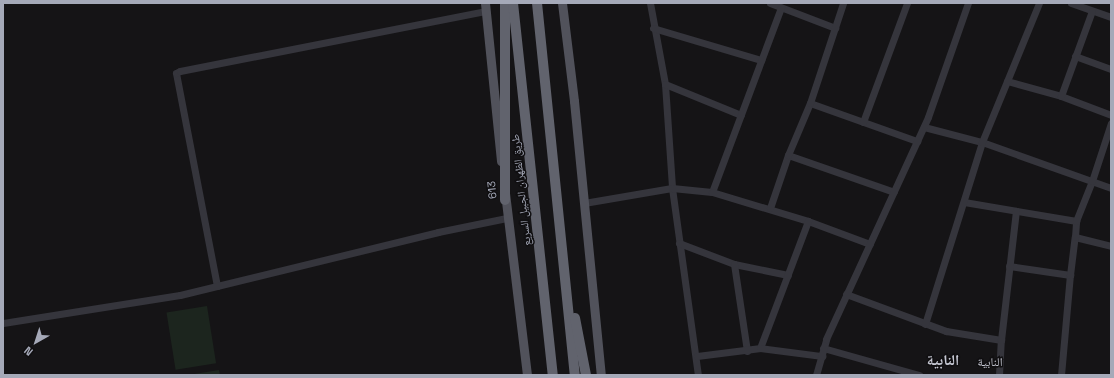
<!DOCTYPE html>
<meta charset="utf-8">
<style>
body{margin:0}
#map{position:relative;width:1114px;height:378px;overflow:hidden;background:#151416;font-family:"Space Grotesk","Noto Naskh Arabic",sans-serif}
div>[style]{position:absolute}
.green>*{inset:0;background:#1c251e;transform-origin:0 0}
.minor>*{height:7px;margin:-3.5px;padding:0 3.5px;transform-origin:3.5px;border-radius:3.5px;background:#35353c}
.major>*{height:9px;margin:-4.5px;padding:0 4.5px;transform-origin:4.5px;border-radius:4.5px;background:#51525b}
.highway>*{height:10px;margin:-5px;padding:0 5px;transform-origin:5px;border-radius:5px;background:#61636d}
span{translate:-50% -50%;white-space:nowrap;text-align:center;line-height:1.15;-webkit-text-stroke:3px #100f11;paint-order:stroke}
.street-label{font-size:11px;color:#a5a9b8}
.neighbourhood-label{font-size:12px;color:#c6c8d3}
.district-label{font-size:15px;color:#c6c8d3;font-weight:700}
.frame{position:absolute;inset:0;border:4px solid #a5a9b8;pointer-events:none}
.north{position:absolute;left:16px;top:322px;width:40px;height:40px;-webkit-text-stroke:3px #100f11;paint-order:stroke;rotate:219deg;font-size:11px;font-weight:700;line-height:16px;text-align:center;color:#a5a9b8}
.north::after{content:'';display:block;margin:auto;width:14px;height:18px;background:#a5a9b8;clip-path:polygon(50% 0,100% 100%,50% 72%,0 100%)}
</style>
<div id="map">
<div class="green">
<i style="left:207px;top:306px;width:58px;height:41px;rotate:81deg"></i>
<i style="clip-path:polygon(219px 370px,220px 375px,188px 375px)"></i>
</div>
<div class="minor">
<i style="left:650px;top:3px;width:82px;rotate:79.5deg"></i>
<i style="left:665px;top:84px;width:104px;rotate:86.1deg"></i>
<i style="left:672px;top:188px;width:189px;rotate:82.1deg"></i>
<i style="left:770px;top:3px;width:70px;rotate:21deg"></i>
<i style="left:1071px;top:3px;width:42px;rotate:19.3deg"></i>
<i style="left:653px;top:28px;width:113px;rotate:16.5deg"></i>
<i style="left:1075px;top:56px;width:38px;rotate:20deg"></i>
<i style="left:1007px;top:81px;width:56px;rotate:15.5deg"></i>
<i style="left:1061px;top:96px;width:53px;rotate:20.8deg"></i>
<i style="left:665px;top:84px;width:82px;rotate:22.2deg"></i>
<i style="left:1061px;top:96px;width:90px;rotate:-70deg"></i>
<i style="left:810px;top:103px;width:114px;rotate:19.6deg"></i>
<i style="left:863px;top:122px;width:127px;rotate:-69.7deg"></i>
<i style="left:924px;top:127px;width:60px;rotate:14.5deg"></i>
<i style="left:982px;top:142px;width:137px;rotate:19.6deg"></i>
<i style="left:788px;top:155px;width:112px;rotate:19.2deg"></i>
<i style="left:712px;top:192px;width:197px;rotate:-69.5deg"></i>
<i style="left:964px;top:202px;width:114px;rotate:9.6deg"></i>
<i style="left:584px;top:203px;width:89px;rotate:-9.7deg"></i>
<i style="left:672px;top:188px;width:40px;rotate:5.7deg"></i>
<i style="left:712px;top:192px;width:100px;rotate:16.8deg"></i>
<i style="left:808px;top:221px;width:66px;rotate:20.4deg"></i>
<i style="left:770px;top:208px;width:56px;rotate:-71.2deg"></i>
<i style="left:788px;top:155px;width:56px;rotate:-67.1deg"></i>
<i style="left:810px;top:103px;width:105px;rotate:-71.7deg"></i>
<i style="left:1075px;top:237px;width:37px;rotate:14deg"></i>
<i style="left:679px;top:243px;width:59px;rotate:20.9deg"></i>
<i style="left:734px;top:264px;width:55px;rotate:11.5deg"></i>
<i style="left:734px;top:264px;width:88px;rotate:81.5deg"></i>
<i style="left:1009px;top:266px;width:62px;rotate:8.4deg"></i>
<i style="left:217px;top:286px;width:217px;rotate:-100.9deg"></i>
<i style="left:176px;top:73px;width:4px;rotate:-27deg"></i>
<i style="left:180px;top:71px;width:312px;rotate:-11.1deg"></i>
<i style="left:846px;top:294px;width:107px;rotate:20.3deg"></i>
<i style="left:946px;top:331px;width:56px;rotate:9.3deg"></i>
<i style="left:3px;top:323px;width:179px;rotate:-9deg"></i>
<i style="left:180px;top:295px;width:266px;rotate:-13.7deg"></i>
<i style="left:438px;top:232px;width:70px;rotate:-11.5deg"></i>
<i style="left:925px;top:324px;width:191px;rotate:-72.6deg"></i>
<i style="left:982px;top:142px;width:150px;rotate:-67.7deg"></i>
<i style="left:760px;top:348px;width:136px;rotate:-69.3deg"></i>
<i style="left:823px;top:348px;width:100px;rotate:15.7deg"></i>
<i style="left:697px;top:356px;width:64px;rotate:-7.2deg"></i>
<i style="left:760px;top:348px;width:63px;rotate:7.4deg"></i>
<i style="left:816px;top:375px;width:37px;rotate:-74deg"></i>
<i style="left:826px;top:339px;width:244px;rotate:-65.3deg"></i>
<i style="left:928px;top:117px;width:121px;rotate:-70.7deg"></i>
<i style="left:999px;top:375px;width:35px;rotate:-87deg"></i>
<i style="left:1001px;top:340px;width:130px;rotate:-83.4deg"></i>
<i style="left:1061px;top:375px;width:100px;rotate:-84.9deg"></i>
<i style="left:1070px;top:275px;width:38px;rotate:-83deg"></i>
<i style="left:1075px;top:237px;width:16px;rotate:-86deg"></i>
<i style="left:1076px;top:221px;width:43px;rotate:-68.2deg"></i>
<i style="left:1092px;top:181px;width:61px;rotate:-71.9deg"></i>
</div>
<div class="major">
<i style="left:485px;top:3px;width:159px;rotate:84.2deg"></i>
<i style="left:562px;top:3px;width:99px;rotate:83deg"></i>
<i style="left:574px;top:101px;width:275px;rotate:84.4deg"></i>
<i style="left:505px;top:193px;width:183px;rotate:83.1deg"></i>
</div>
<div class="highway">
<i style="left:505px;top:3px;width:197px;rotate:90deg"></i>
<i style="left:513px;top:3px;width:374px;rotate:83.9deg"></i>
<i style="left:537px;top:3px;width:374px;rotate:84.2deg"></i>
<i style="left:575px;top:318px;width:58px;rotate:79.1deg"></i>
</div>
<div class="street-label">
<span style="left:492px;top:190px;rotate:-96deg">613</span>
<span style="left:521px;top:190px;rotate:-96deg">طريق الظهران الجبيل السريع</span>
</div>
<div class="neighbourhood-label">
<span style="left:990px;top:363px">النابية</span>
</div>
<div class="district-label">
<span style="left:943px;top:360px">النابية</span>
</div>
<div class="frame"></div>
<div class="north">N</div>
</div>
